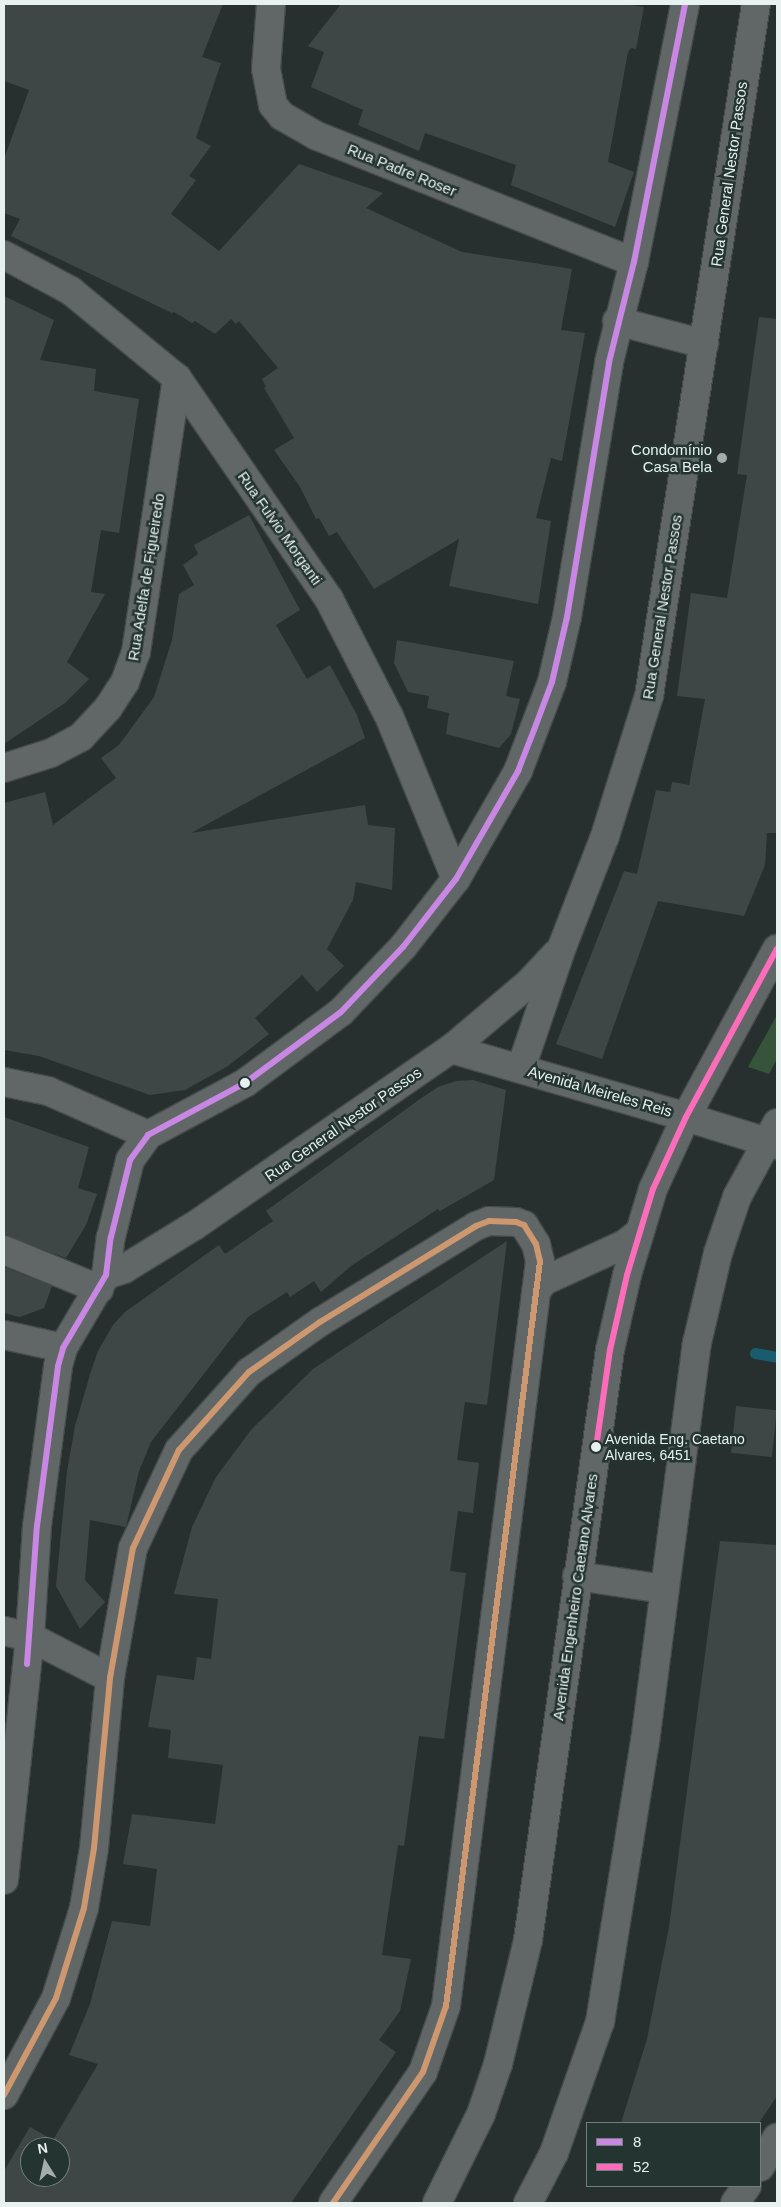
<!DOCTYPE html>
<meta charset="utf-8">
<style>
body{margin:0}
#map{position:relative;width:781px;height:2207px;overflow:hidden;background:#28302f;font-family:Helvetica,sans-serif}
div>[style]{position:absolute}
.green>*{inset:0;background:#355439}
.stream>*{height:11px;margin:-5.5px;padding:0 5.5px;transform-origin:5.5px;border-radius:5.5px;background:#195c6e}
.building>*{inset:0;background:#3f4646;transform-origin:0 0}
.roads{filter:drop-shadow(1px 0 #444b4a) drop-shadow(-1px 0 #444b4a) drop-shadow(0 1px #444b4a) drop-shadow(0 -1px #444b4a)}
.street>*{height:28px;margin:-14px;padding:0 14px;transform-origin:14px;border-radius:14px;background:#606766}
.secondary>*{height:28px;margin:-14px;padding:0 14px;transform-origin:14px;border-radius:14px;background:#606766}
.bus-1>*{height:6px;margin:-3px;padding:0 3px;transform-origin:3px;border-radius:3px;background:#c787e3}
.bus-2>*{height:6px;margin:-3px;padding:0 3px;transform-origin:3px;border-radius:3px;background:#fb6dba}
.bus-3>*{height:6px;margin:-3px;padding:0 3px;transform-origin:3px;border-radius:3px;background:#cd976f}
.dots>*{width:14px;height:14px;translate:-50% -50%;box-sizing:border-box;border:2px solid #243431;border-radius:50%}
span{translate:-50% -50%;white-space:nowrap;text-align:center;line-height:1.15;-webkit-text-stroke:5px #243431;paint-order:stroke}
.bus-label{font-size:14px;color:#e7f1ef}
.left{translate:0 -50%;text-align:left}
.street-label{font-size:15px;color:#e7f1ef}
.poi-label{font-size:15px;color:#e7f1ef}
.right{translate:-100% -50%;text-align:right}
.frame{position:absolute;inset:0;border:5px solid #e7f1ef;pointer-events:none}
.legend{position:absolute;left:586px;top:2122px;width:175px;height:65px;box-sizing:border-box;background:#243431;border:1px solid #72807d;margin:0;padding:6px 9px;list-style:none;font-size:15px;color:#e7f1ef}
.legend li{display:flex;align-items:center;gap:10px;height:25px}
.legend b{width:25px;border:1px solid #72807d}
.north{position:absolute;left:20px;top:2137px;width:50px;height:50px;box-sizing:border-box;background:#243431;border:1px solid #72807d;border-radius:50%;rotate:350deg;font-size:14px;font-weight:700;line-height:20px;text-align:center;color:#e7f1ef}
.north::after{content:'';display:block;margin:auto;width:18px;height:22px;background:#a4adac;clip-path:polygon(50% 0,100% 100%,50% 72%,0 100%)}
</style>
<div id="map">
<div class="green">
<i style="clip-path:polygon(777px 1015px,777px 1059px,769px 1074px,748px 1067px)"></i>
</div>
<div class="stream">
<i style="left:755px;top:1353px;width:22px;rotate:10deg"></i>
</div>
<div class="building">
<i style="clip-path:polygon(4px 4px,223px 4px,202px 57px,221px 63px,196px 138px,211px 146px,189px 176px,196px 180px,171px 214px,219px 251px,299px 164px,383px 193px,366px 208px,462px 252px,572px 269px,561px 330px,585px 333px,562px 461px,551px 458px,536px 518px,551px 521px,538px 604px,449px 586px,459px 539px,374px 589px,337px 532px,329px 536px,319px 518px,316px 519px,300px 487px,274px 450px,294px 438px,264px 388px,266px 387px,262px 379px,278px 368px,239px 321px,236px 324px,231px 319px,215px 334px,195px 321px,192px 323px,174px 312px,172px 313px,11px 236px,20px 219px,4px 213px,4px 159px,29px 90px,4px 81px)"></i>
<i style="clip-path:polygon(341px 4px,623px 4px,644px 7px,636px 49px,631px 48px,628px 52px,608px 162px,634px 172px,615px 227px,511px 185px,516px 165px,425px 133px,419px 151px,358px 125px,363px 110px,311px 87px,324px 52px,308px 46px)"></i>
<i style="clip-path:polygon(4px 296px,54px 320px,40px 360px,96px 369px,94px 391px,139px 399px,119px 533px,101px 530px,91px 592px,105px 594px,67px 662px,89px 679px,65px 703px,4px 744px)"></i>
<i style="clip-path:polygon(759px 317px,777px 319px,777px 833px,767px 833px,765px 865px,744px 916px,658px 901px,602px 1059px,556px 1044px,624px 871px,637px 874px,656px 790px,670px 792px,672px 782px,689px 785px,705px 699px,677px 696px,691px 593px,727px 598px,747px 475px,737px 474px)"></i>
<i style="clip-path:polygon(249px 515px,300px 610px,276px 625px,307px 679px,330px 665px,357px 715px,365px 738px,191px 833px,365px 805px,368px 825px,395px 828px,392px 890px,356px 882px,353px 900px,327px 949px,344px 966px,317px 992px,302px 975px,255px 1018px,269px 1034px,228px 1066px,185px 1090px,150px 1095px,39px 1056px,4px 1050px,4px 803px,45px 792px,53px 825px,116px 778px,101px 758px,119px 745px,154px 697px,172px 640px,179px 594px,194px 585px,183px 565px,198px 554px,194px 545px)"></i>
<i style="clip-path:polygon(397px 640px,514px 661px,506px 696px,520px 699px,511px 734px,499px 748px,446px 734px,449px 713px,427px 708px,429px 696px,408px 692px,394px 663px)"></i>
<i style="clip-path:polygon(473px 1080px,506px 1090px,494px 1180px,440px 1211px,438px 1209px,351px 1266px,321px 1292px,314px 1281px,290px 1297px,287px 1292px,248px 1317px,151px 1442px,139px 1471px,126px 1527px,90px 1520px,85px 1580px,105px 1602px,80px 1629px,56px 1586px,67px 1471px,75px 1426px,91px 1371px,98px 1351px,113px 1325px,125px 1312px,219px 1245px,225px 1254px,273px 1221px,266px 1211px,420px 1099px,438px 1087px,456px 1081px)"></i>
<i style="clip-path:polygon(4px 1117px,89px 1147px,78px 1188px,97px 1194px,86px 1225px,66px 1258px,4px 1235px)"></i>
<i style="clip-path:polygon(evenodd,507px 1241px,487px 1405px,465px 1402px,457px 1460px,479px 1463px,473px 1513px,458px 1511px,450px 1571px,466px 1573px,444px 1739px,419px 1736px,404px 1846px,398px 1845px,382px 1955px,411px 1959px,400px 2011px,379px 2040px,396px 2052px,291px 2203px,4px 2203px,4px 2171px,30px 2127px,53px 2140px,98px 2064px,69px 2055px,90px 2004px,112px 1921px,150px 1926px,157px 1869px,123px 1864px,132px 1814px,215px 1824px,223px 1765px,168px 1758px,171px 1730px,148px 1727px,157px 1675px,194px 1680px,197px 1657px,211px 1659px,218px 1599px,174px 1594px,192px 1527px,216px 1477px,251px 1430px,313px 1369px,507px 1241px,30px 2147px,60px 2147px,60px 2177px,30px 2177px,30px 2147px)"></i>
<i style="clip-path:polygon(4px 1267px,52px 1286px,44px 1308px,20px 1317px,4px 1313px)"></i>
<i style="left:736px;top:1406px;width:41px;height:47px;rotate:6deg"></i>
<i style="clip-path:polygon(720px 1541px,777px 1545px,777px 2096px,759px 2123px,621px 2123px,647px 2039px,669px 1927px)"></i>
</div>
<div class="roads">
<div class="street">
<i style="left:271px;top:4px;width:65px;rotate:94.4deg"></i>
<i style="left:266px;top:69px;width:37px;rotate:79deg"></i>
<i style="left:273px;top:105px;width:14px;rotate:51deg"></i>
<i style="left:282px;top:116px;width:40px;rotate:29.7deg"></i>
<i style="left:317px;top:136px;width:341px;rotate:21.7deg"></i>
<i style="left:4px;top:255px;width:76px;rotate:28.2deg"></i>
<i style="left:71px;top:291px;width:137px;rotate:39.4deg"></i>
<i style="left:177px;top:378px;width:268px;rotate:55.5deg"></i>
<i style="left:329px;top:599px;width:131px;rotate:62.9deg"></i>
<i style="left:389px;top:716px;width:176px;rotate:67.7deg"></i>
<i style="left:617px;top:321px;width:90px;rotate:14.8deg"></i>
<i style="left:4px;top:768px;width:49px;rotate:-17.7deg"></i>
<i style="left:51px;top:753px;width:34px;rotate:-28deg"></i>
<i style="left:81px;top:737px;width:40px;rotate:-47deg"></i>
<i style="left:108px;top:708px;width:31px;rotate:-57deg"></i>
<i style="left:125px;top:682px;width:32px;rotate:-70deg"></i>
<i style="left:136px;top:652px;width:277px;rotate:-81.5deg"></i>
<i style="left:451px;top:1049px;width:245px;rotate:16.1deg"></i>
<i style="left:521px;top:1068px;width:128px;rotate:-71.3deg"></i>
<i style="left:562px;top:947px;width:119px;rotate:-68.8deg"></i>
<i style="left:605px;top:836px;width:147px;rotate:-72.6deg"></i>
<i style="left:649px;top:696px;width:700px;rotate:-81.21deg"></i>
<i style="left:4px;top:1082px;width:45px;rotate:11.6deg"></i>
<i style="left:48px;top:1091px;width:109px;rotate:23.7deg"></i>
<i style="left:4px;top:1250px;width:103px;rotate:22.3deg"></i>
<i style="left:106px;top:1275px;width:19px;rotate:-18deg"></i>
<i style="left:124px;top:1269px;width:82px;rotate:-31.6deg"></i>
<i style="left:194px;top:1226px;width:312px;rotate:-34.6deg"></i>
<i style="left:451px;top:1049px;width:101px;rotate:-40.2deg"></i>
<i style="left:528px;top:984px;width:41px;rotate:-47deg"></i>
<i style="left:4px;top:1335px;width:60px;rotate:12.4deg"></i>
<i style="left:4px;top:1631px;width:27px;rotate:13deg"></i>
<i style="left:30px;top:1637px;width:90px;rotate:27.1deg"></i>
<i style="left:4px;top:1880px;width:244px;rotate:-83.9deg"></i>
<i style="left:30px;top:1637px;width:111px;rotate:-86.4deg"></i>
<i style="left:37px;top:1526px;width:161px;rotate:-82.5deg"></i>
<i style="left:58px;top:1366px;width:19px;rotate:-74deg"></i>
<i style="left:63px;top:1348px;width:85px;rotate:-59.5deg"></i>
<i style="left:106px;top:1275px;width:38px;rotate:-83deg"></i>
<i style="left:111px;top:1237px;width:79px;rotate:-76.1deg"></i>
<i style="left:130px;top:1160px;width:31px;rotate:-54deg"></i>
<i style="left:148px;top:1135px;width:110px;rotate:-28.2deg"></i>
<i style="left:245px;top:1083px;width:119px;rotate:-36.5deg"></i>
<i style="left:341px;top:1012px;width:90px;rotate:-46.4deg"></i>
<i style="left:403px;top:947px;width:86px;rotate:-52.1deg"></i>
<i style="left:456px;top:879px;width:125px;rotate:-60.1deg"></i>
<i style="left:518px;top:771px;width:95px;rotate:-69.1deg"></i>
<i style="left:552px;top:682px;width:67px;rotate:-77deg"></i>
<i style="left:567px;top:617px;width:258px;rotate:-80.6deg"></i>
<i style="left:609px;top:362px;width:103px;rotate:-76deg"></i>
<i style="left:634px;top:262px;width:263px;rotate:-78.8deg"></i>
<i style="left:4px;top:2095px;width:110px;rotate:-61.8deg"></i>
<i style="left:56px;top:1998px;width:94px;rotate:-72.7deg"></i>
<i style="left:84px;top:1908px;width:61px;rotate:-80.5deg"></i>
<i style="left:94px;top:1848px;width:171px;rotate:-84.6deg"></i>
<i style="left:110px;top:1678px;width:132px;rotate:-80deg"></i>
<i style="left:133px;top:1548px;width:108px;rotate:-64.9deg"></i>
<i style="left:179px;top:1450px;width:105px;rotate:-48.1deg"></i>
<i style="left:249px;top:1372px;width:87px;rotate:-35.2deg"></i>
<i style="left:320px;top:1322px;width:183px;rotate:-31.6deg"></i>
<i style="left:476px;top:1226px;width:14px;rotate:-21deg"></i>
<i style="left:489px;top:1221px;width:27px;rotate:2deg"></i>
<i style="left:516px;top:1222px;width:9px;rotate:21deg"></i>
<i style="left:524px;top:1225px;width:22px;rotate:58deg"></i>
<i style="left:536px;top:1244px;width:17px;rotate:77deg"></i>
<i style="left:540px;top:1261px;width:751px;rotate:97.19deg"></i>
<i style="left:446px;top:2006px;width:70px;rotate:109.2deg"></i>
<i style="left:423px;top:2072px;width:159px;rotate:124.5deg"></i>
<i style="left:760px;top:2167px;width:34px;rotate:-60deg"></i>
<i style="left:735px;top:2203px;width:21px;rotate:-55deg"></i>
</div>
<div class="secondary">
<i style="left:686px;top:1117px;width:95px;rotate:17.1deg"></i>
<i style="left:537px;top:1290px;width:11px;rotate:-52deg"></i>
<i style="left:544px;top:1281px;width:89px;rotate:-24.6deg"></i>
<i style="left:625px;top:1244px;width:19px;rotate:-39deg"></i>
<i style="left:577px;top:1576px;width:88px;rotate:8.5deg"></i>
<i style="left:437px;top:2203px;width:99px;rotate:-63.7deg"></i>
<i style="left:481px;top:2114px;width:53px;rotate:-71.2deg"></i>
<i style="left:498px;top:2064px;width:128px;rotate:-76.4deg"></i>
<i style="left:528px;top:1940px;width:596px;rotate:-82.09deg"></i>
<i style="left:610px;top:1350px;width:77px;rotate:-77.2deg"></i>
<i style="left:627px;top:1275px;width:90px;rotate:-73.2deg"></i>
<i style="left:653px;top:1189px;width:79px;rotate:-65.4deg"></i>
<i style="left:686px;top:1117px;width:191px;rotate:-61.6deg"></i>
<i style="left:528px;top:2203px;width:56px;rotate:-62.5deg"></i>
<i style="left:554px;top:2153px;width:139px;rotate:-70.7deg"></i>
<i style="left:600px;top:2022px;width:284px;rotate:-80.9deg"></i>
<i style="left:645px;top:1742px;width:402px;rotate:-82.6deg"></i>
<i style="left:697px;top:1343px;width:92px;rotate:-76.9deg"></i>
<i style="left:718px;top:1253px;width:59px;rotate:-71.3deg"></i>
<i style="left:737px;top:1197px;width:84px;rotate:-61.6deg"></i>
</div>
</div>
<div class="bus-1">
<i style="left:27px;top:1664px;width:138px;rotate:-85.9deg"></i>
<i style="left:37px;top:1526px;width:161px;rotate:-82.5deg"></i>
<i style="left:58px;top:1366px;width:19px;rotate:-74deg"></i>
<i style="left:63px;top:1348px;width:85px;rotate:-59.5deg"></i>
<i style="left:106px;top:1275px;width:38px;rotate:-83deg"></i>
<i style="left:111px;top:1237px;width:79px;rotate:-76.1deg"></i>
<i style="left:130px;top:1160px;width:31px;rotate:-54deg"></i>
<i style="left:148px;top:1135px;width:110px;rotate:-28.2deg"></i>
<i style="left:245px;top:1083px;width:119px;rotate:-36.5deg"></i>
<i style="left:341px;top:1012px;width:90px;rotate:-46.4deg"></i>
<i style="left:403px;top:947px;width:86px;rotate:-52.1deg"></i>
<i style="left:456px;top:879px;width:125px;rotate:-60.1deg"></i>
<i style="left:518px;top:771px;width:44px;rotate:-68.7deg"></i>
<i style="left:534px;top:730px;width:51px;rotate:-69.4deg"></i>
<i style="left:552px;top:682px;width:67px;rotate:-77deg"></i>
<i style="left:567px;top:617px;width:258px;rotate:-80.6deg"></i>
<i style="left:609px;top:362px;width:103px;rotate:-76deg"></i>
<i style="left:634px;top:262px;width:263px;rotate:-78.8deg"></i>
</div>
<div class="bus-2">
<i style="left:596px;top:1448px;width:99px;rotate:-81.9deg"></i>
<i style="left:610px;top:1350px;width:77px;rotate:-77.2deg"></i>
<i style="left:627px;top:1275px;width:90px;rotate:-73.2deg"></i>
<i style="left:653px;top:1189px;width:79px;rotate:-65.4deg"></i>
<i style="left:686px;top:1117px;width:191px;rotate:-61.6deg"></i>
</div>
<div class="bus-3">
<i style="left:4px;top:2095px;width:110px;rotate:-61.8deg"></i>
<i style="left:56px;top:1998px;width:94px;rotate:-72.7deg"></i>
<i style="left:84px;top:1908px;width:61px;rotate:-80.5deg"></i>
<i style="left:94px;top:1848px;width:171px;rotate:-84.6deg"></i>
<i style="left:110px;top:1678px;width:132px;rotate:-80deg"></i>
<i style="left:133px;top:1548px;width:108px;rotate:-64.9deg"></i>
<i style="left:179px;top:1450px;width:105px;rotate:-48.1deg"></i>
<i style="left:249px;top:1372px;width:87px;rotate:-35.2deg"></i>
<i style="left:320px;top:1322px;width:183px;rotate:-31.6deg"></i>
<i style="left:476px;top:1226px;width:14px;rotate:-21deg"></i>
<i style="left:489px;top:1221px;width:27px;rotate:2deg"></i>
<i style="left:516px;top:1222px;width:9px;rotate:21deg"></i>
<i style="left:524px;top:1225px;width:22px;rotate:58deg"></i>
<i style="left:536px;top:1244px;width:17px;rotate:77deg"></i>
<i style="left:540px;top:1261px;width:751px;rotate:97.19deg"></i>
<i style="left:446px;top:2006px;width:70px;rotate:109.2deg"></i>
<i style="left:423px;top:2072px;width:159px;rotate:124.5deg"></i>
</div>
<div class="dots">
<i style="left:722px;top:458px;background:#a4adac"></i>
<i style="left:245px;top:1083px;background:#e7f1ef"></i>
<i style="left:596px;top:1447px;background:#e7f1ef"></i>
</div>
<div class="bus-label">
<span class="left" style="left:605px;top:1447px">Avenida Eng. Caetano<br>Alvares, 6451</span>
</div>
<div class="street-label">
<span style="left:402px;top:170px;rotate:22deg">Rua Padre Roser</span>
<span style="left:729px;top:174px;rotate:-82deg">Rua General Nestor Passos</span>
<span style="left:280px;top:528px;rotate:55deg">Rua Fulvio Morganti</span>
<span style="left:146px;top:577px;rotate:-81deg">Rua Adelfa de Figueiredo</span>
<span style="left:662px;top:607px;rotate:-81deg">Rua General Nestor Passos</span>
<span style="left:600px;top:1091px;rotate:16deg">Avenida Meireles Reis</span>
<span style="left:343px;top:1124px;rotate:-35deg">Rua General Nestor Passos</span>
<span style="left:575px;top:1597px;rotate:-82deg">Avenida Engenheiro Caetano Alvares</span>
</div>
<div class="poi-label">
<span class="right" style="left:712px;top:458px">Condomínio<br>Casa Bela</span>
</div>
<div class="frame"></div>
<ul class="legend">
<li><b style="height:6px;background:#c787e3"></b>8</li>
<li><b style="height:6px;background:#fb6dba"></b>52</li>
</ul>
<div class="north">N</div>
</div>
